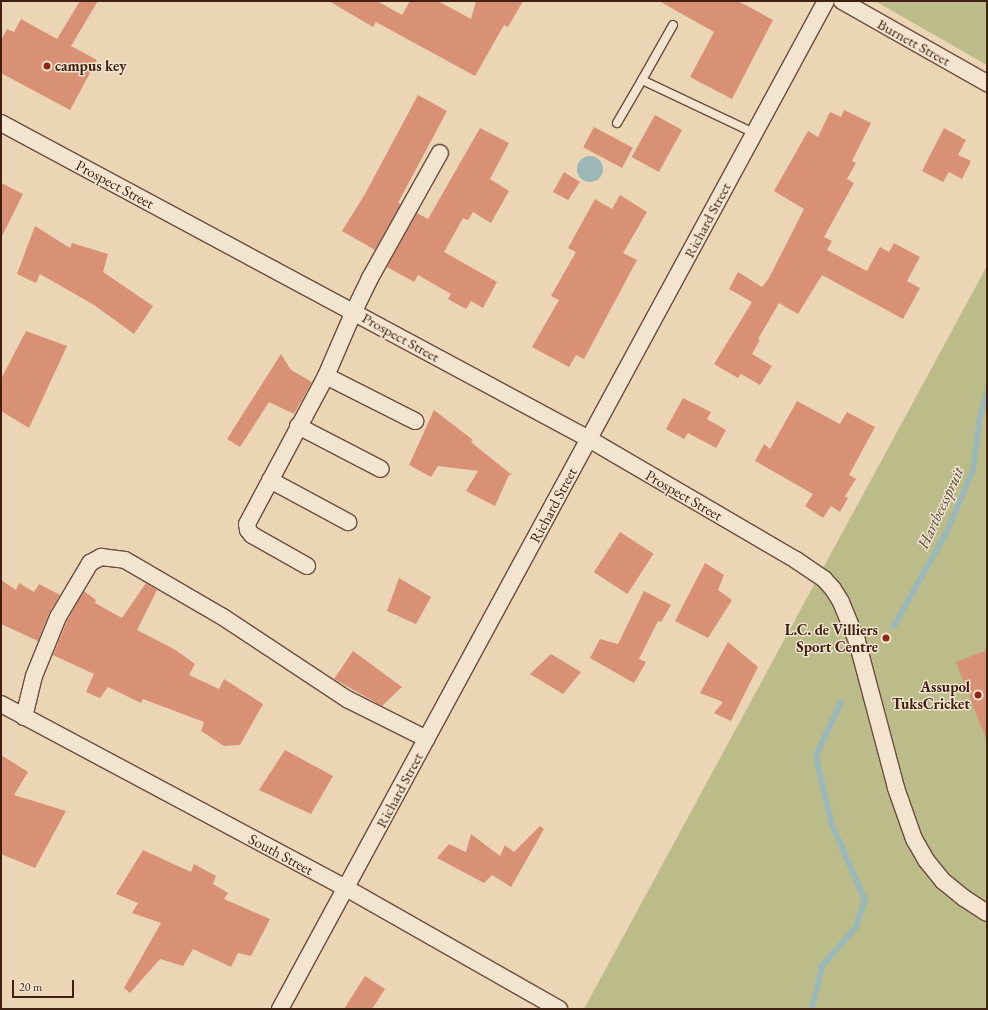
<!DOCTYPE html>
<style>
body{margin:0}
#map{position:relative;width:988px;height:1010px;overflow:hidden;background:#ebd5b5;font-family:"EB Garamond",serif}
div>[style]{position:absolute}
.green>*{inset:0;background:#bcbc8a}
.water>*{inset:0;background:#9bb7b6}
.round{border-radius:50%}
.stream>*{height:6px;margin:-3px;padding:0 3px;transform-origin:3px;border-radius:3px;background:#9bb7b6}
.building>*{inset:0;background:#d99176;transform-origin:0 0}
.roads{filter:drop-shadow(1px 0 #6a4d3c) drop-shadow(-1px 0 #6a4d3c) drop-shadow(0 1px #6a4d3c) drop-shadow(0 -1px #6a4d3c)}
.service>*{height:8px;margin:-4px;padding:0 4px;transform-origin:4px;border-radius:4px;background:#f2e4cf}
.minor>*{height:16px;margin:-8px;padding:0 8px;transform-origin:8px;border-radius:8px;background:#f2e4cf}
.dots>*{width:11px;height:11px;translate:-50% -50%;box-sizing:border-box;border:2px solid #f2e4cf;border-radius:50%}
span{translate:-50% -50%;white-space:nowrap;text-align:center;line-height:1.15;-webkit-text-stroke:3px #f2e4cf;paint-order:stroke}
.street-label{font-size:15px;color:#3f2013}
.poi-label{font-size:15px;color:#3f2013;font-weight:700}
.left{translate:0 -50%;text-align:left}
.right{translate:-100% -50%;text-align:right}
.water-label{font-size:16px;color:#56463c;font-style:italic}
.frame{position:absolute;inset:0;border:2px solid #3f2013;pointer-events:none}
.scale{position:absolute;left:12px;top:980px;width:62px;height:18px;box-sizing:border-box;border:2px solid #3f2013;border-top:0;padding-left:5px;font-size:12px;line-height:14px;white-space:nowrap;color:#3f2013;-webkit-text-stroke:3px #f2e4cf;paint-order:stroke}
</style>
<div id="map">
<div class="green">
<i style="clip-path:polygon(875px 1px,987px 1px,987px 65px)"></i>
<i style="clip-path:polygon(987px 266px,987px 1009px,584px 1009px)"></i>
</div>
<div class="water">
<i class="round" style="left:577px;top:156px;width:26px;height:26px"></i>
</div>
<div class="stream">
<i style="left:894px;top:626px;width:107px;rotate:-60.8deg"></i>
<i style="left:946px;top:533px;width:69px;rotate:-66.8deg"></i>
<i style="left:973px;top:470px;width:53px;rotate:-82.5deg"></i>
<i style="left:980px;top:417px;width:26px;rotate:-74deg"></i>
<i style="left:812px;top:1009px;width:44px;rotate:-76.9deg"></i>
<i style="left:822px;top:966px;width:52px;rotate:-48.9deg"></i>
<i style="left:856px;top:927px;width:28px;rotate:-72deg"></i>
<i style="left:865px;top:900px;width:85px;rotate:-113.6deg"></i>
<i style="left:831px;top:822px;width:68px;rotate:-102.8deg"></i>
<i style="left:816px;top:756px;width:60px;rotate:-65.2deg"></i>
</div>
<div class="building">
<i style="clip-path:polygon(80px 1px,98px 1px,71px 46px,97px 60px,70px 110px,1px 73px,1px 40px,7px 29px,14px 32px,21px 19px,57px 39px)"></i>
<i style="clip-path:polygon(329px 1px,377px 1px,402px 15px,410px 1px,438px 1px,471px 19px,476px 1px,523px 1px,508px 27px,504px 25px,475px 76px,376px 22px,373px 27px)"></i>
<i style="clip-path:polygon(659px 1px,738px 1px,773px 20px,732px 99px,690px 77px,714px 32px)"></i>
<i style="clip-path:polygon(418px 95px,447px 111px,398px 203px,401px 204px,375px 250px,342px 231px,365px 194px)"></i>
<i style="clip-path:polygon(844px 110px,871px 123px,852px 161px,856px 163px,847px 179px,854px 183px,824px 237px,832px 241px,827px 250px,867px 271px,880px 247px,889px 252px,894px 243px,920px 257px,907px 281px,920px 288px,903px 319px,822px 275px,798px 314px,779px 303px,758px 339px,760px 340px,752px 354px,772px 366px,760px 385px,741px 374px,738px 378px,714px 364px,752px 302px,729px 289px,738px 272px,762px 287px,769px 278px,804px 209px,774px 191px,808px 131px,818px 137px,830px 112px,841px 117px)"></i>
<i style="left:655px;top:115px;width:31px;height:48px;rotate:29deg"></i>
<i style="left:594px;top:127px;width:44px;height:23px;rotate:28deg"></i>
<i style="clip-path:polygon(480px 128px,509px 143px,490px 179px,509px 191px,491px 223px,473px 212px,468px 220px,463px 218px,444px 252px,497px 282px,483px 308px,471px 301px,466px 309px,448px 299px,451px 294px,418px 275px,414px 282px,387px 267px,417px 213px,428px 219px)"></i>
<i style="clip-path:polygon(944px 128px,966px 140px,958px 155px,971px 161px,962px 179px,949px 172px,943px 182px,922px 171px)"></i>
<i style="clip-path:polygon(564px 172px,580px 182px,568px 200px,553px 192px)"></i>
<i style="clip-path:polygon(1px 183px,23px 194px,1px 238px)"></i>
<i style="clip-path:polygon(620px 195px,647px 212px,623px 253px,637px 260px,584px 359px,576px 355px,569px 367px,532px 347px,559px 300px,551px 296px,576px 252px,568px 248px,595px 199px,612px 209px)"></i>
<i style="clip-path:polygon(35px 226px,70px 248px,72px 243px,108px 254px,103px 272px,153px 306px,134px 334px,94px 305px,40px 274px,36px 283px,17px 274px)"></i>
<i style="clip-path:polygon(26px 331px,67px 346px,29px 428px,1px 411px,1px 379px)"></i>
<i style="clip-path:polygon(281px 354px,291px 370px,312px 382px,294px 414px,269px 402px,240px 447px,227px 439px)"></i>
<i style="clip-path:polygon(683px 398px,711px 412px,707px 419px,726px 430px,716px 448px,688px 433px,684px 439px,666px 429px)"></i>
<i style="clip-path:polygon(797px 401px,840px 424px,847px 412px,875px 427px,849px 475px,856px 479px,845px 496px,848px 498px,840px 512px,831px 506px,823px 518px,805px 506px,813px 494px,755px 461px,764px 444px,770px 449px)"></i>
<i style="clip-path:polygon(434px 410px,473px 440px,471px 442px,512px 475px,509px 475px,495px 506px,466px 491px,478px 471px,438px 466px,431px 477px,409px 465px)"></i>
<i style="left:620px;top:532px;width:40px;height:48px;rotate:33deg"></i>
<i style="clip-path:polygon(705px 563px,724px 575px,718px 590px,732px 600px,708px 638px,675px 621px)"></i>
<i style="clip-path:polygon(399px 578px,431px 597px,416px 624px,387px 611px)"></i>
<i style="clip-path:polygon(1px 580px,16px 590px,19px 583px,34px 592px,39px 584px,60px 595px,49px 613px,38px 641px,1px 624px)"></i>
<i style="clip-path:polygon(146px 583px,157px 590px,137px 630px,174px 649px,195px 664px,189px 675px,219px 689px,224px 679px,263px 704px,240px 745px,224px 746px,201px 731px,204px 722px,143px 699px,141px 703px,108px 687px,100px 698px,86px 692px,94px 674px,53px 655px,67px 621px,84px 591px,96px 600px,95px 603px,122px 618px)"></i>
<i style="clip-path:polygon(644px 591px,671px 605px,661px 622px,658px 621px,639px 659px,646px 662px,634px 683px,590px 658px,600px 639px,618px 644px)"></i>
<i style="clip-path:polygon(728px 642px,758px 667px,731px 721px,714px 713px,723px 702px,700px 693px)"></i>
<i style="clip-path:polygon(987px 650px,987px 739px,986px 739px,956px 662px)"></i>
<i style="clip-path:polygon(353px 651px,402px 687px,382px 706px,334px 679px)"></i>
<i style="clip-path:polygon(551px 654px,581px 672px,563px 694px,530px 674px)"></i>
<i style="clip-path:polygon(285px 750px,333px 776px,311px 814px,259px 790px)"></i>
<i style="clip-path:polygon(1px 755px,28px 772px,14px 795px,66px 811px,35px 868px,1px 854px)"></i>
<i style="clip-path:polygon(540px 826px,544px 829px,511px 887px,492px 875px,484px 883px,437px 858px,449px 844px,466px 852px,471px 834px,500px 856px,505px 845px,514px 852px)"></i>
<i style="clip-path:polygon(143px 850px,191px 872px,194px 864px,216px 876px,213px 884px,228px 893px,224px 899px,270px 919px,251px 956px,238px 953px,231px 967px,193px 949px,183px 966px,160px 959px,130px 993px,124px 988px,161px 923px,132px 913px,138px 903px,116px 894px)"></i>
<i style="clip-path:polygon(365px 976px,385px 989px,372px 1009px,344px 1009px)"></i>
</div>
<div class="roads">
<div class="service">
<i style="left:642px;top:80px;width:63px;rotate:-60.6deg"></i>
<i style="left:617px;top:123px;width:50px;rotate:-59.8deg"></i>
<i style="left:642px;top:80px;width:124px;rotate:25.3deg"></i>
</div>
<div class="minor">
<i style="left:842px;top:1px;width:167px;rotate:29.5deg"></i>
<i style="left:1px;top:123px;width:668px;rotate:28.25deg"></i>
<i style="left:589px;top:439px;width:240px;rotate:30.3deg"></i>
<i style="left:796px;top:560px;width:34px;rotate:34deg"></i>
<i style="left:824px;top:579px;width:13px;rotate:48deg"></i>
<i style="left:833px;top:589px;width:15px;rotate:58deg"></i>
<i style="left:841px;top:602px;width:42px;rotate:67.7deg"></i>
<i style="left:857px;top:641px;width:152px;rotate:75.1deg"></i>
<i style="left:896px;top:788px;width:54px;rotate:70.6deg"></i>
<i style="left:914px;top:839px;width:24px;rotate:60deg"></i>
<i style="left:926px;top:860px;width:27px;rotate:51deg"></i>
<i style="left:943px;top:881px;width:27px;rotate:39deg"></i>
<i style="left:964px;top:898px;width:27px;rotate:33deg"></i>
<i style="left:326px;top:376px;width:100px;rotate:26.8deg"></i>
<i style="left:298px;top:426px;width:93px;rotate:27.4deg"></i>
<i style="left:270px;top:480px;width:89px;rotate:28.3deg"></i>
<i style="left:307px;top:566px;width:63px;rotate:-150.6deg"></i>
<i style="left:252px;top:535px;width:6px;rotate:-129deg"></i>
<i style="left:248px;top:530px;width:6px;rotate:-99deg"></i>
<i style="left:247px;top:524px;width:168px;rotate:-61.9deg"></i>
<i style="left:326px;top:376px;width:71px;rotate:-66.7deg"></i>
<i style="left:354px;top:311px;width:37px;rotate:-64deg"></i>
<i style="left:370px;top:278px;width:143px;rotate:-60.8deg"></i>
<i style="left:1px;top:704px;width:391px;rotate:28.1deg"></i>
<i style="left:346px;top:888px;width:245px;rotate:29.6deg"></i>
<i style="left:24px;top:717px;width:42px;rotate:-76.3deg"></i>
<i style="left:34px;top:676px;width:64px;rotate:-67.9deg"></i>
<i style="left:58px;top:617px;width:63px;rotate:-59.3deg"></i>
<i style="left:90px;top:563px;width:13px;rotate:-29deg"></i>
<i style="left:101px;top:557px;width:24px;rotate:7deg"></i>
<i style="left:125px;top:560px;width:113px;rotate:30.2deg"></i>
<i style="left:223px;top:617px;width:149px;rotate:33.5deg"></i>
<i style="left:347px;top:699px;width:89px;rotate:26.6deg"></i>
<i style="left:280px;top:1009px;width:1146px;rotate:-61.56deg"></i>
</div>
</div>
<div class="dots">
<i style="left:47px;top:66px;background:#8f2418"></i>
<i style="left:886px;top:638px;background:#8f2418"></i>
<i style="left:978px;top:695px;background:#8f2418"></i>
</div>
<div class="street-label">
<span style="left:914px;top:42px;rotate:29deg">Burnett Street</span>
<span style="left:115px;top:184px;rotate:28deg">Prospect Street</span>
<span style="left:707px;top:220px;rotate:-62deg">Richard Street</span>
<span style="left:401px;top:337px;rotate:29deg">Prospect Street</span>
<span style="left:684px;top:495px;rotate:30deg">Prospect Street</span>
<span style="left:553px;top:505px;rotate:-62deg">Richard Street</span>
<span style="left:399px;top:790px;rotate:-62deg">Richard Street</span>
<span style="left:281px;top:854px;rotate:28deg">South Street</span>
</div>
<div class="poi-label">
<span class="left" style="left:55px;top:66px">campus key</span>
<span class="right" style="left:878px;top:638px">L.C. de Villiers<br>Sport Centre</span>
<span class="right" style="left:970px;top:695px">Assupol<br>TuksCricket</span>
</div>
<div class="water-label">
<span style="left:941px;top:508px;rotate:-65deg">Hartbeesspruit</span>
</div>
<div class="frame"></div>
<div class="scale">20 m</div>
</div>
